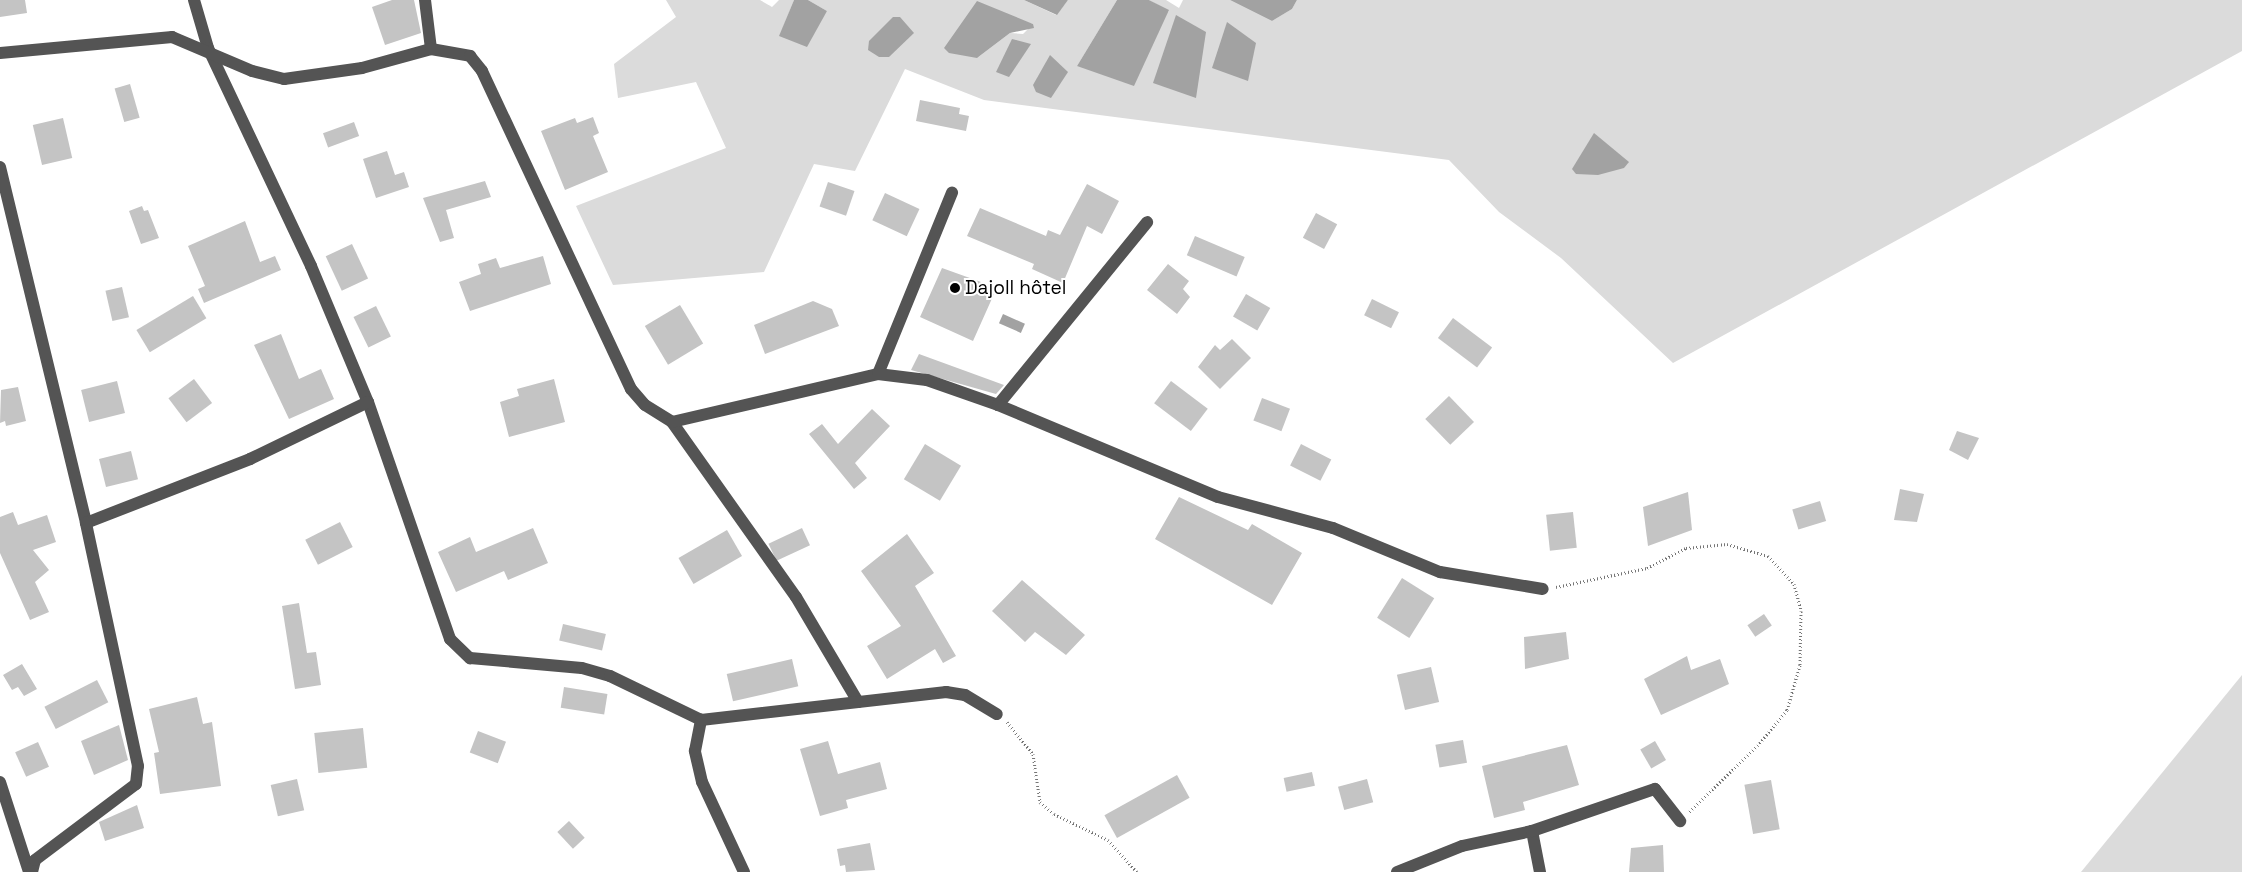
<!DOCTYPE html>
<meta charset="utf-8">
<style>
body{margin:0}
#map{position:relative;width:2242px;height:872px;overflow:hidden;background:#fff;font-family:"Space Grotesk",sans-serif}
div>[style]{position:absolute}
.green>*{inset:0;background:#dbdbdb}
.water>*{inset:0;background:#a2a2a2;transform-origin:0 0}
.building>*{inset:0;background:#c4c4c4;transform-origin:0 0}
.path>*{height:3px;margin-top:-1.5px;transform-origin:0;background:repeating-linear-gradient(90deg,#767676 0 1px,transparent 0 3.5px)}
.minor>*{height:12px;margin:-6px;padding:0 6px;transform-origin:6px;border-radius:6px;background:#545454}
.dots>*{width:14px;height:14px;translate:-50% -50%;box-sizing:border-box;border:2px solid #fff;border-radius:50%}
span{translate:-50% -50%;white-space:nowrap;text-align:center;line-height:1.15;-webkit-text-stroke:4px #fff;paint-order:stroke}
.poi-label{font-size:19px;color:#000}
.left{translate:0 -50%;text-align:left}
</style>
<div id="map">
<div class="green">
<i style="clip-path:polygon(evenodd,666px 0,760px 0,772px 7px,779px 0,794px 0,780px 35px,827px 11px,808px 0,1024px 0,1056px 15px,1068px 0,1117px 0,1077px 66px,1169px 11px,1149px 0,1166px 0,1179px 8px,1183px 0,1230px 0,1272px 21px,1292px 9px,1297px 0,2242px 0,2242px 51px,1673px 363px,1561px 258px,1499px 212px,1449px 160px,984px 100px,905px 69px,855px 171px,814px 164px,764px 272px,613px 285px,576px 206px,726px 148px,696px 82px,618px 98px,614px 64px,676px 17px,666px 0,1014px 18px,1033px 24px,1023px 34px,1010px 33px,977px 58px,1014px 18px)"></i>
<i style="clip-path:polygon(2242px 675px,2242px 872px,2081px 872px)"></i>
</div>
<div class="water">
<i style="clip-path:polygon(794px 0,808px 0,827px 11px,807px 47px,779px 36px)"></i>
<i style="clip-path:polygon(1024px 0,1068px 0,1057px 15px)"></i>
<i style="clip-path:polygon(1117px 0,1149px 0,1169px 10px,1134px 86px,1077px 66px)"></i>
<i style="clip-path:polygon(1230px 0,1297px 0,1292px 9px,1272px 21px)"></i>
<i style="clip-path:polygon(977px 1px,1033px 24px,1034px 28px,1010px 33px,977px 58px,949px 53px,944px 48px)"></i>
<i style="clip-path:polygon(1176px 15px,1206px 32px,1196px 98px,1153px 83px)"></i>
<i style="clip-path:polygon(893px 17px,900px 17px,914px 33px,889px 57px,879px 57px,868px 50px,869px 41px)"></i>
<i style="clip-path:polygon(1227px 22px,1256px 43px,1248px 81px,1212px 68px)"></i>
<i style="clip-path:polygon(1012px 39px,1031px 44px,1009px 77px,996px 72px)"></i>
<i style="clip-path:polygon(1050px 55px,1068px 72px,1051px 98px,1036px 92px,1033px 85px)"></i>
<i style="clip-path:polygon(1594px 133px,1629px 162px,1624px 168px,1598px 175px,1576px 174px,1572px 169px)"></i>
<i style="left:1003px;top:314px;width:24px;height:10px;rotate:24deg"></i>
</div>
<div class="building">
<i style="clip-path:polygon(0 0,25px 0,27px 13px,0 17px)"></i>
<i style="clip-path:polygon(392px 0,414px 0,421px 33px,385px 45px,372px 7px)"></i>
<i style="left:130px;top:84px;width:35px;height:16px;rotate:74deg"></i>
<i style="clip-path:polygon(920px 100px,960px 108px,959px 114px,969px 116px,966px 131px,916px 121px)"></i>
<i style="clip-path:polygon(593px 117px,599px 133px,593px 136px,608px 172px,565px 190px,541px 131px,575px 118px,577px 123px)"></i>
<i style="left:63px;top:118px;width:41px;height:31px;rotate:77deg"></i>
<i style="left:354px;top:122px;width:15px;height:33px;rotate:70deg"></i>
<i style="clip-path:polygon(387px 151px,395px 175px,404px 172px,409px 187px,376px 198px,363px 159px)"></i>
<i style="clip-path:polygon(485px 181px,491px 197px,446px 210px,454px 238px,440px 242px,423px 198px)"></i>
<i style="left:828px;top:182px;width:28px;height:26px;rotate:19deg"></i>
<i style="clip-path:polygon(1087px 184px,1119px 201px,1102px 234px,1087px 226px,1063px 283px,1032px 269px,1034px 264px,967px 236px,980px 208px,1046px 236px,1048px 230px,1060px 235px)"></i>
<i style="left:885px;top:193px;width:38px;height:30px;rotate:25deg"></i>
<i style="clip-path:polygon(142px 206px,144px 211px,148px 210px,159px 238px,141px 244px,129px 211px)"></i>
<i style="left:1316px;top:213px;width:24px;height:28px;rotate:28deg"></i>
<i style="clip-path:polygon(245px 221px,260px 262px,275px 256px,281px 270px,204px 303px,198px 289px,205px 286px,188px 246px)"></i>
<i style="left:1195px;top:236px;width:54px;height:21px;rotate:23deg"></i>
<i style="left:352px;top:244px;width:38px;height:29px;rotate:65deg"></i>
<i style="clip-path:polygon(543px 256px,551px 284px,470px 311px,459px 282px,481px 274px,478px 264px,496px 258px,500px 268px)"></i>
<i style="clip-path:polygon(1168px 264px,1189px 281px,1183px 289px,1190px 297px,1177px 314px,1147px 290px)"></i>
<i style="clip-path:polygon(942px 268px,981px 282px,979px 287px,994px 294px,973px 341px,920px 317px)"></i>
<i style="left:122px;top:287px;width:31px;height:17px;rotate:77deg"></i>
<i style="left:1246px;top:294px;width:28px;height:26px;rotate:30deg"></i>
<i style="left:193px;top:296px;width:26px;height:66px;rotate:59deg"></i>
<i style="left:1372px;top:299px;width:30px;height:18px;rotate:26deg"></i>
<i style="clip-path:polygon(813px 301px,832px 309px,839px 326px,765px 354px,754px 325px)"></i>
<i style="left:680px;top:305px;width:45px;height:41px;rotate:59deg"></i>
<i style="left:376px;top:306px;width:34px;height:25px;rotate:64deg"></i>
<i style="left:1453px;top:318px;width:49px;height:25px;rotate:37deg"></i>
<i style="clip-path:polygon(281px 334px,299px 379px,321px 369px,334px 399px,289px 419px,254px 345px)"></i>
<i style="clip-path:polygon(1232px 339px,1251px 358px,1220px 389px,1198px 367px,1215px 345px,1220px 350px)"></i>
<i style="clip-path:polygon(919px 354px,1004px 385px,996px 394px,911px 370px)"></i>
<i style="left:194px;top:379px;width:30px;height:32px;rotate:53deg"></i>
<i style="clip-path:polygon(554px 379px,565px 422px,509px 437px,500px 402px,519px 396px,517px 389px)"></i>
<i style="left:117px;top:381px;width:33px;height:37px;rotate:76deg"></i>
<i style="left:1171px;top:381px;width:46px;height:28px;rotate:37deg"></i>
<i style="clip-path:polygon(18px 387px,26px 421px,6px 426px,5px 421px,0 423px,1px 390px)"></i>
<i style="left:1449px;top:396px;width:36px;height:33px;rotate:46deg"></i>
<i style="left:1262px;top:398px;width:30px;height:24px;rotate:21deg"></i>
<i style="clip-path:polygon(872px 409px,890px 426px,855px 463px,867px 478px,854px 489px,809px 434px,822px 424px,838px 444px)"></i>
<i style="clip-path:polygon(1957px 431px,1979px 438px,1968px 460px,1949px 450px)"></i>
<i style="left:925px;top:444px;width:42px;height:41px;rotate:31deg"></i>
<i style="left:1301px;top:444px;width:34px;height:24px;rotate:27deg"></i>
<i style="left:131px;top:451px;width:29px;height:33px;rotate:76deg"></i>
<i style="clip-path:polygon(1900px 489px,1924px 494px,1917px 522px,1894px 520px)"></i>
<i style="clip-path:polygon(1688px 492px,1692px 530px,1648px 546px,1643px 507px)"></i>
<i style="clip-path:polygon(1179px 497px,1248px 530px,1252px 524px,1302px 553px,1272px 605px,1155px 539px)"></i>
<i style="left:1820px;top:501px;width:21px;height:29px;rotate:73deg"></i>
<i style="clip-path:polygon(13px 512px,18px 525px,47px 515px,56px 542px,33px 550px,49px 570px,35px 582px,49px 612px,30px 620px,0 553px,0 517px)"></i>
<i style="left:1573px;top:512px;width:36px;height:27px;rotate:84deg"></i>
<i style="left:340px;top:522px;width:28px;height:39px;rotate:63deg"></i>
<i style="clip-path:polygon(533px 528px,548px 563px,508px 580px,504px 571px,456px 592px,438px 552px,470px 537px,476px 552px)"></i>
<i style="left:802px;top:528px;width:19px;height:37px;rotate:65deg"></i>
<i style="left:727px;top:530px;width:30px;height:56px;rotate:60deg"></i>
<i style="clip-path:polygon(907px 534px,934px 573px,915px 586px,956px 656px,943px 663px,935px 649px,887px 679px,867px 646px,901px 626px,861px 571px)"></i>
<i style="left:1402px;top:578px;width:38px;height:47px;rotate:32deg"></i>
<i style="clip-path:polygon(1022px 580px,1085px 635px,1066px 655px,1035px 632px,1025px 642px,992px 611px)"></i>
<i style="clip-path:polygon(299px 603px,307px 653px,316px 652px,321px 685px,295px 689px,282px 606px)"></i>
<i style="left:1764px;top:614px;width:14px;height:20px;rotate:56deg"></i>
<i style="left:563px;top:624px;width:44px;height:17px;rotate:13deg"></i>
<i style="clip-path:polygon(1566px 632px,1569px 659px,1525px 669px,1524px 637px)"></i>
<i style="clip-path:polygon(1687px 656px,1691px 670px,1720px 659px,1729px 684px,1661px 715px,1644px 679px)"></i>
<i style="left:792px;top:659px;width:28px;height:67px;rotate:77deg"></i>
<i style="clip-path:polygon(22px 664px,37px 689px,24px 696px,18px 687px,12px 690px,3px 675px)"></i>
<i style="left:1431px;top:667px;width:36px;height:35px;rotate:77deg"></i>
<i style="left:97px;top:680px;width:25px;height:59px;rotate:63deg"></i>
<i style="left:564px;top:687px;width:44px;height:21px;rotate:9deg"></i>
<i style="clip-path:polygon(197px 697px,203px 724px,212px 722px,221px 786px,160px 794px,154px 753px,159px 752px,149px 709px)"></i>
<i style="clip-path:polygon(119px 725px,128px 760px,94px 775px,81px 741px)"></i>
<i style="left:363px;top:728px;width:40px;height:49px;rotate:84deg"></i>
<i style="left:478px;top:731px;width:30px;height:23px;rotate:21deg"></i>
<i style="left:1463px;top:740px;width:23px;height:28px;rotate:80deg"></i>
<i style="clip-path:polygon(828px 741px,838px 774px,880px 762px,887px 789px,846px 800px,848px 808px,820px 816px,800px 749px)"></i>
<i style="left:1655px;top:741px;width:22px;height:17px;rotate:60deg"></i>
<i style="left:38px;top:742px;width:27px;height:25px;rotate:66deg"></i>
<i style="clip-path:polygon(1567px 745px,1579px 785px,1523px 802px,1525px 810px,1494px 818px,1482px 766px)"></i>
<i style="left:1312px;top:772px;width:14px;height:29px;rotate:78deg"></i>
<i style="left:1177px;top:775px;width:26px;height:83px;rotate:61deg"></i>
<i style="left:297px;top:779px;width:32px;height:27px;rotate:77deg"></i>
<i style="left:1367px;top:779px;width:24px;height:30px;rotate:75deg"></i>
<i style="left:1771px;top:780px;width:50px;height:27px;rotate:80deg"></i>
<i style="clip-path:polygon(137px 805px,144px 828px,105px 841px,99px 822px)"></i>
<i style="left:569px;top:821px;width:23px;height:16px;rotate:47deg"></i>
<i style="clip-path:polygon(870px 843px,875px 870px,846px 872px,845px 865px,840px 866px,837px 849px)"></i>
<i style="clip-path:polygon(1663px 845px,1664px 872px,1629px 872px,1631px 848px)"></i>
</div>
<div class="path">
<i style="left:1556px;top:587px;width:93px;rotate:-11.8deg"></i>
<i style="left:1647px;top:568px;width:44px;rotate:-27.1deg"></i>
<i style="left:1686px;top:548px;width:41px;rotate:-5.6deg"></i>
<i style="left:1727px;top:544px;width:43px;rotate:16.3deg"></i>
<i style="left:1768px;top:556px;width:38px;rotate:47deg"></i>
<i style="left:1794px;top:584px;width:28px;rotate:75deg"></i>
<i style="left:1801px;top:611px;width:54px;rotate:91.1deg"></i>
<i style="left:1800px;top:665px;width:47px;rotate:106.1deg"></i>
<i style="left:1787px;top:710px;width:45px;rotate:129.6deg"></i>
<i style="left:1758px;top:745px;width:96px;rotate:135.8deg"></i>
<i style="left:1007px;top:722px;width:41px;rotate:50.9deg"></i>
<i style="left:1033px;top:754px;width:49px;rotate:81.7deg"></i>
<i style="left:1040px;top:802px;width:18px;rotate:41deg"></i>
<i style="left:1054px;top:814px;width:60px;rotate:25.7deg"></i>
<i style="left:1108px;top:840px;width:43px;rotate:47.8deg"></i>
</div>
<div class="minor">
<i style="left:194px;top:0;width:50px;rotate:73.7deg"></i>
<i style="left:208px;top:48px;width:241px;rotate:64.7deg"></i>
<i style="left:311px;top:266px;width:147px;rotate:67.3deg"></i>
<i style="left:368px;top:402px;width:251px;rotate:70.9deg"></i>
<i style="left:450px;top:639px;width:28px;rotate:44deg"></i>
<i style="left:470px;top:658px;width:112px;rotate:5.1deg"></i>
<i style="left:582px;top:668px;width:29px;rotate:16deg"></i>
<i style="left:610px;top:676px;width:101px;rotate:25.8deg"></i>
<i style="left:425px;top:0;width:49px;rotate:83deg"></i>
<i style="left:0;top:53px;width:173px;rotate:-5.3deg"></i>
<i style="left:172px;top:37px;width:87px;rotate:23deg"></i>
<i style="left:252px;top:71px;width:33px;rotate:14deg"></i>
<i style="left:284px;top:79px;width:79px;rotate:-8deg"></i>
<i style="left:362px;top:68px;width:72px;rotate:-15.4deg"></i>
<i style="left:431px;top:49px;width:40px;rotate:10deg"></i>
<i style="left:470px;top:56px;width:19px;rotate:51deg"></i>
<i style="left:482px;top:71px;width:351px;rotate:64.9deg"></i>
<i style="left:631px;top:389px;width:21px;rotate:49deg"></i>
<i style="left:645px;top:405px;width:32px;rotate:32deg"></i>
<i style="left:672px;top:422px;width:214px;rotate:54.7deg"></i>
<i style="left:796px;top:597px;width:122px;rotate:59.4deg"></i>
<i style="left:0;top:167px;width:366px;rotate:76.4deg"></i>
<i style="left:86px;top:523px;width:176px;rotate:-21.3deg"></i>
<i style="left:250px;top:459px;width:131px;rotate:-25.8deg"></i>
<i style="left:878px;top:374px;width:196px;rotate:-67.8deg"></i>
<i style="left:998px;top:405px;width:236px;rotate:-50.8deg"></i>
<i style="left:672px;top:422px;width:212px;rotate:-13.1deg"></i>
<i style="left:878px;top:374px;width:49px;rotate:7deg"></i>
<i style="left:927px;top:380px;width:75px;rotate:19.4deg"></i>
<i style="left:998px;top:405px;width:238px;rotate:22.7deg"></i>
<i style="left:1218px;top:497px;width:119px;rotate:15.1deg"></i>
<i style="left:1333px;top:528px;width:116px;rotate:22.4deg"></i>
<i style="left:1440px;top:572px;width:104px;rotate:9.4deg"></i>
<i style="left:0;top:782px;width:95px;rotate:72.1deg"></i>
<i style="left:1532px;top:831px;width:42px;rotate:79deg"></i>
<i style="left:32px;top:872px;width:12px;rotate:-76deg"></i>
<i style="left:35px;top:860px;width:126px;rotate:-37deg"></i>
<i style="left:136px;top:784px;width:18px;rotate:-84deg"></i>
<i style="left:138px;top:766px;width:249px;rotate:-102.1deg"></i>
<i style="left:744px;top:872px;width:99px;rotate:-115deg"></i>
<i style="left:702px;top:782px;width:32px;rotate:-103deg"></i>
<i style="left:695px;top:751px;width:32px;rotate:-79deg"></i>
<i style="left:701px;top:720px;width:247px;rotate:-6.5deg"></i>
<i style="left:946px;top:692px;width:19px;rotate:9deg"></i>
<i style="left:965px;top:695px;width:37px;rotate:31deg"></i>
<i style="left:1397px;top:872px;width:70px;rotate:-21.8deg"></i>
<i style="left:1462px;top:846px;width:72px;rotate:-12.1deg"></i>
<i style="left:1532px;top:831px;width:130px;rotate:-18.9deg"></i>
<i style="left:1655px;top:789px;width:41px;rotate:52deg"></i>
</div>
<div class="dots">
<i style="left:955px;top:288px;background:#000"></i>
</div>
<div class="poi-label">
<span class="left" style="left:965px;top:288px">Dajoll hôtel</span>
</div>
</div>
